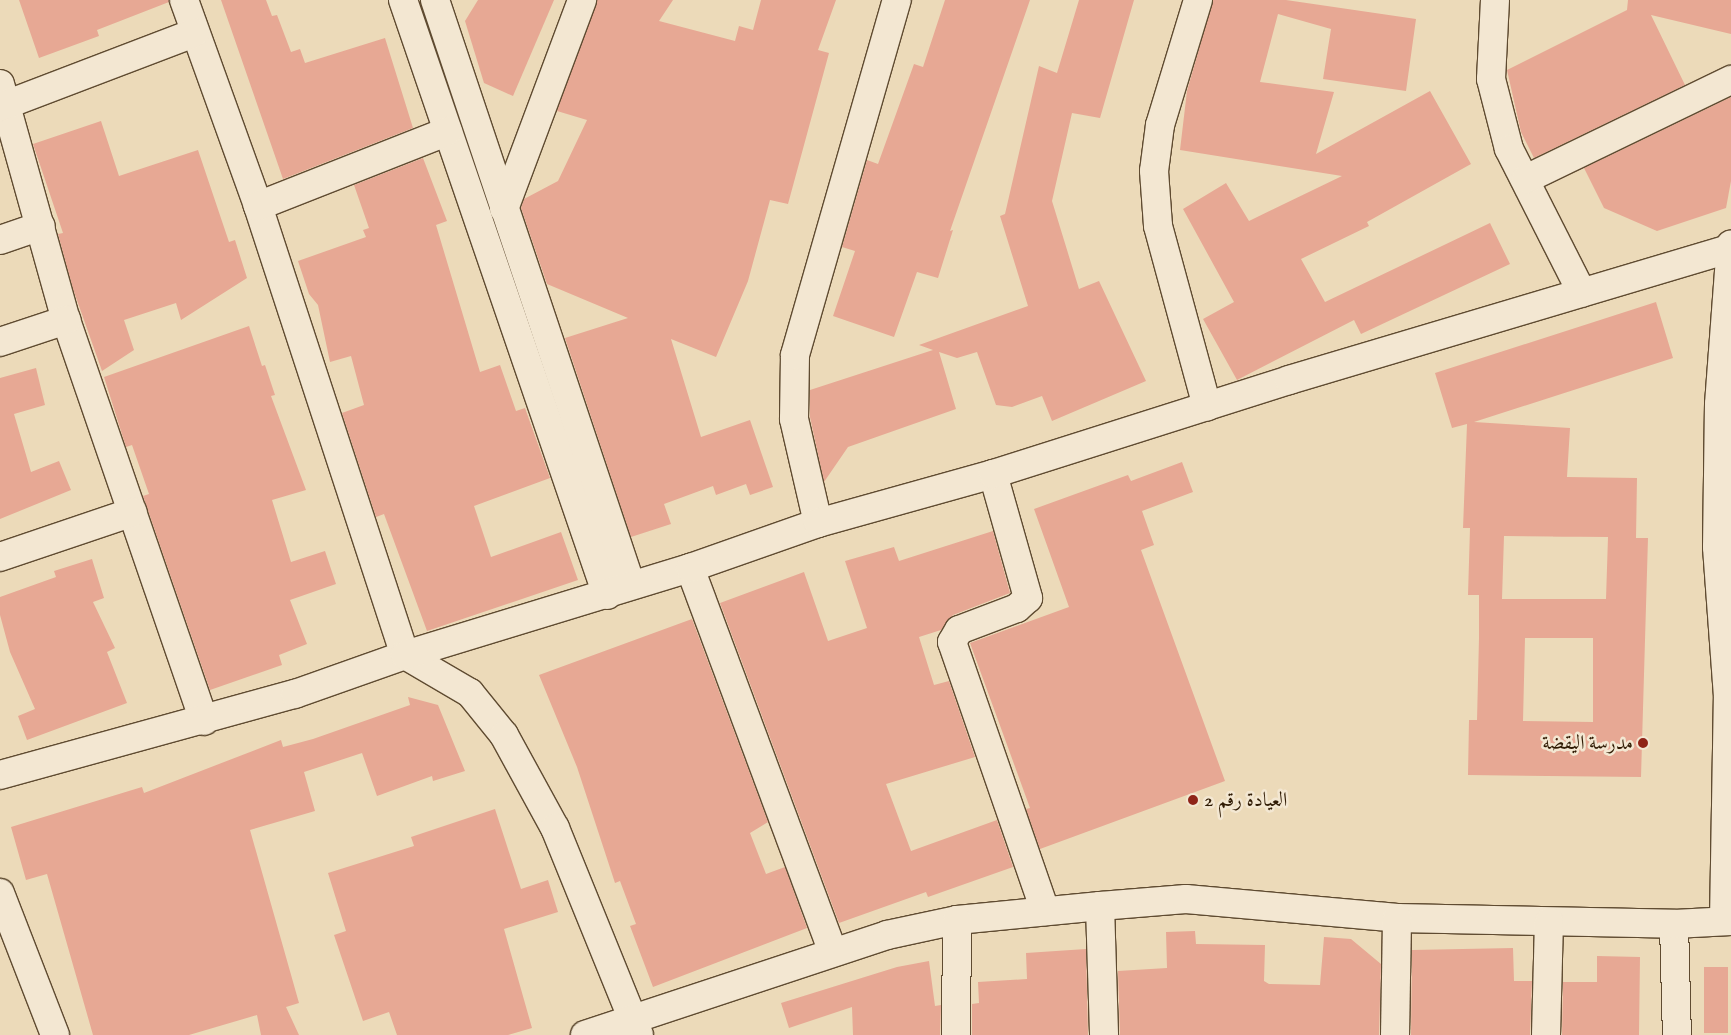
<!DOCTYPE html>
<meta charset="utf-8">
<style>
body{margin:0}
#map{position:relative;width:1731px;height:1035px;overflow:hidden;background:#ecdab9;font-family:"IM FELL English",Amiri,serif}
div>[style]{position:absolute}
.building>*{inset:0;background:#e7a894;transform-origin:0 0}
.roads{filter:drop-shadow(1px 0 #5f4b31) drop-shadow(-1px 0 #5f4b31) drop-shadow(0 1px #5f4b31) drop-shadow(0 -1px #5f4b31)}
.minor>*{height:28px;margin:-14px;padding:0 14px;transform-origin:14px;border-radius:14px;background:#f3e7d2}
.dots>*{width:14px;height:14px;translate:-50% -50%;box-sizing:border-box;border:2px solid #f3e7d2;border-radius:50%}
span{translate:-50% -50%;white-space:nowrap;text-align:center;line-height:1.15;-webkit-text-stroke:5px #f3e7d2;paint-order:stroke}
.poi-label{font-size:20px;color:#301b04}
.right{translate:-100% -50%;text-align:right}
.left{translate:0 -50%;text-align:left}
</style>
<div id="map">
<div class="building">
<i style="clip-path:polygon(19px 0,169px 0,169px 2px,97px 30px,99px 36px,39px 58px)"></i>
<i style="clip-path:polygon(221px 0,266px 0,272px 16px,277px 15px,291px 52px,300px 49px,305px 63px,385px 38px,413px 128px,283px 179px)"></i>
<i style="clip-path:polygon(478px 0,554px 0,513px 96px,484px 83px,465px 21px)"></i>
<i style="clip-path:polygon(597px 0,673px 0,659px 21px,735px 41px,739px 26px,753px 30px,761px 0,836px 0,818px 50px,829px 53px,788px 204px,770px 200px,748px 281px,716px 357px,671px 339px,701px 437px,750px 420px,773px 487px,750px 495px,746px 484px,716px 495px,713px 486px,664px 504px,671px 524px,631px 537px,565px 338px,628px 318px,547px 284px,521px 208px,524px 199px,558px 181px,587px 120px,557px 111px)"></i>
<i style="clip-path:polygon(945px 0,1030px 0,950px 231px,953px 230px,938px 278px,917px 272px,894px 337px,833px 316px,855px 251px,842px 247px,867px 160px,878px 164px,914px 64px,923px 67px)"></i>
<i style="clip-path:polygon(1079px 0,1134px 0,1100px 118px,1072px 113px,1052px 201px,1079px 289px,1099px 281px,1146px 381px,1052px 421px,1042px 396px,1012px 407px,996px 405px,977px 352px,957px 358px,939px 352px,956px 409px,848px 447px,824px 482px,810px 417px,810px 390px,933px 350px,919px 345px,1028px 306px,1000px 216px,1005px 214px,1039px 66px,1057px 73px)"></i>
<i style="clip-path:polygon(1213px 0,1286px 0,1416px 19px,1406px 91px,1323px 79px,1331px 29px,1278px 14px,1260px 82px,1334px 92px,1316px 154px,1430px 91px,1471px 164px,1367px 222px,1369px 226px,1301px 259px,1325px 302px,1490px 223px,1510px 264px,1361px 334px,1354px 320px,1237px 380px,1203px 319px,1234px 302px,1183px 209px,1226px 183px,1249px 221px,1342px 176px,1180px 150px,1187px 91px)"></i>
<i style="clip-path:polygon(1628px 0,1731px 0,1731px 34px,1651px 15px,1685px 85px,1534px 158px,1521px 132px,1507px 70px,1627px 10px)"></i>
<i style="clip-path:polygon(1731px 97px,1731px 181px,1726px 208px,1657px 231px,1604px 208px,1584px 168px)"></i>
<i style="clip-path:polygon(101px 121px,119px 176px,198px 150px,229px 242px,235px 240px,247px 278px,181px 320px,176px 303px,124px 320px,134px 350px,102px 371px,73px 289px,58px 234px,63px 233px,33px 144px)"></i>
<i style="clip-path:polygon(423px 158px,447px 221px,436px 225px,480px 372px,500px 365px,516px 411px,525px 408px,550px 478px,474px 506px,491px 557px,561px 532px,578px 580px,427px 631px,384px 514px,376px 517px,342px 413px,364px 405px,351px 356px,330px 362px,318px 305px,309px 294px,298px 261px,366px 237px,363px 230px,369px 228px,354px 185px)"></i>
<i style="clip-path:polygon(evenodd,1656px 302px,1673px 358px,1474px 422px,1570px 428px,1567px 477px,1637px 478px,1636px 538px,1648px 538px,1641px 777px,1468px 775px,1469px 720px,1477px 720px,1479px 638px,1479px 595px,1468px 595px,1470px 528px,1463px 528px,1467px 424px,1452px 428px,1435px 373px,1656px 302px,1504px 536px,1608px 537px,1606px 599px,1502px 599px,1504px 536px,1656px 302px,1525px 638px,1593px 638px,1593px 722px,1523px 721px,1525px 638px)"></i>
<i style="clip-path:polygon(249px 326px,262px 366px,265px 365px,275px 395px,271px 396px,306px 490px,272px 500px,291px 562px,325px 551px,336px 584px,290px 600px,307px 644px,279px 655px,282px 665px,210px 690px,143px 496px,149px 494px,132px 445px,126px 447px,104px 377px)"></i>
<i style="clip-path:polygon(36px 368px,45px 405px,14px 414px,31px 472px,59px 461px,71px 490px,0 519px,0 378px)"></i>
<i style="clip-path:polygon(1182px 462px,1193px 492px,1142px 511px,1154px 545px,1141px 550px,1225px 781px,1040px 849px,1026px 809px,1030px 808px,970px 643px,1069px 607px,1034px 509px,1128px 475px,1131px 481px)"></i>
<i style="clip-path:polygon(993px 531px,1010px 593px,953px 615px,941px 630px,919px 637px,934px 685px,949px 681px,975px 757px,886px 784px,911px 851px,997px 820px,1013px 867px,928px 897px,926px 892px,839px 923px,720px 603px,804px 572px,828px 641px,867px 628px,845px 561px,894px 547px,899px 561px)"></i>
<i style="clip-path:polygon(92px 559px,104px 598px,93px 602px,115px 648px,107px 652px,127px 703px,27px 740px,18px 716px,35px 709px,10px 652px,0 615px,0 597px,56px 577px,54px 571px)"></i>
<i style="clip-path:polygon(692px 619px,768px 822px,750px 833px,766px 874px,785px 867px,807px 928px,653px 987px,630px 926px,636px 924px,620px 881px,615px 883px,577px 767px,539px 675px)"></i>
<i style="clip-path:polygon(408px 697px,438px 705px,465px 771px,433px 781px,432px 776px,377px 796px,362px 753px,304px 772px,315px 811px,250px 830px,299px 1003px,286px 1007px,299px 1035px,261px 1035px,257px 1015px,189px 1035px,93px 1035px,47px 874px,26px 880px,11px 827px,142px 787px,144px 793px,281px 740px,283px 747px,313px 739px,410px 705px)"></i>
<i style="clip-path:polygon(495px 809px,521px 889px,548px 880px,558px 912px,504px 929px,532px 1028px,508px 1035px,397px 1035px,389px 1012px,363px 1021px,334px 935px,346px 931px,328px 873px,414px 846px,411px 837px)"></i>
<i style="clip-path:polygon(1195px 931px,1196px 944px,1265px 945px,1264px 981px,1269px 984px,1320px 985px,1324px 937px,1351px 939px,1381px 964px,1379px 1035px,1120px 1035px,1118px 971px,1167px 968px,1166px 932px)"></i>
<i style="clip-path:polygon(1513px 948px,1514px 981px,1532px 981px,1530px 1035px,1411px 1035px,1412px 950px)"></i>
<i style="clip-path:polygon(1086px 949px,1088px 1035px,972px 1035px,972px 1004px,979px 1003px,978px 982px,1027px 979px,1026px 953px)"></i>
<i style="clip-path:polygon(1597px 956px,1640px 957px,1639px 1035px,1562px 1035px,1563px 982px,1597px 982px)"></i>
<i style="clip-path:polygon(929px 961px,935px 1006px,941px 1005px,940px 1035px,853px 1035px,852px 1007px,789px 1028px,781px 1003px,897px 967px)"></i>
<i style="left:1704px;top:967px;width:24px;height:66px"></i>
</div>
<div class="roads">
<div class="minor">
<i style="left:184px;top:0;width:219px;rotate:70.2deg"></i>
<i style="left:258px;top:206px;width:472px;rotate:71.9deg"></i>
<i style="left:405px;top:655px;width:75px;rotate:30.3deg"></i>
<i style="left:470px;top:693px;width:54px;rotate:51deg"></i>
<i style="left:504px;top:735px;width:106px;rotate:61.3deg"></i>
<i style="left:555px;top:828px;width:223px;rotate:67.9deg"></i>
<i style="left:403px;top:0;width:629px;rotate:71.08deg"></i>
<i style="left:435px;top:0;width:617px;rotate:71.48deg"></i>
<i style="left:1198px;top:0;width:131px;rotate:106.9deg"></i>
<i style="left:1160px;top:125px;width:46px;rotate:97.4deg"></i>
<i style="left:1154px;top:171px;width:55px;rotate:85.8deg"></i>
<i style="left:1158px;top:226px;width:187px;rotate:74.8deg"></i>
<i style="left:1495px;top:0;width:79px;rotate:92.9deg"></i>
<i style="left:1491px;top:79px;width:72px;rotate:75.6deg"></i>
<i style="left:1509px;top:149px;width:161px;rotate:63.1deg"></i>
<i style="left:0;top:84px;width:245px;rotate:74.4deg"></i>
<i style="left:66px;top:320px;width:424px;rotate:71deg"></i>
<i style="left:0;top:107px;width:208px;rotate:-20.9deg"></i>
<i style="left:1526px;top:179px;width:228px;rotate:-25.8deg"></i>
<i style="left:258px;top:206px;width:204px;rotate:-21.5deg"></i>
<i style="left:504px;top:209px;width:223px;rotate:-69.5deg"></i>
<i style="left:0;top:240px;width:43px;rotate:-18.9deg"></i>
<i style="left:0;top:342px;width:70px;rotate:-18.4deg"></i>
<i style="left:993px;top:474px;width:129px;rotate:74.2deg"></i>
<i style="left:1028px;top:598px;width:15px;rotate:138deg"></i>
<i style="left:1017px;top:608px;width:62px;rotate:159.2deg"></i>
<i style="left:959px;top:630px;width:14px;rotate:120deg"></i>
<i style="left:952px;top:642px;width:285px;rotate:70.9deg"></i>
<i style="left:818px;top:523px;width:107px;rotate:-103deg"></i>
<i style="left:794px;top:419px;width:64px;rotate:-89.1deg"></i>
<i style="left:795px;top:355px;width:369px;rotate:-74deg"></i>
<i style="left:0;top:557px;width:140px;rotate:-18.7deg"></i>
<i style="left:690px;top:568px;width:410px;rotate:69.6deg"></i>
<i style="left:0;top:775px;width:306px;rotate:-15.4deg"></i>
<i style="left:295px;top:694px;width:117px;rotate:-19.5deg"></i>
<i style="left:405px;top:655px;width:298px;rotate:-17deg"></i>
<i style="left:690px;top:568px;width:136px;rotate:-19.4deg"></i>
<i style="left:818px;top:523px;width:182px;rotate:-15.6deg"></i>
<i style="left:993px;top:474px;width:311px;rotate:-17.6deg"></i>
<i style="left:1289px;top:380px;width:461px;rotate:-16.6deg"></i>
<i style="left:0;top:893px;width:152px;rotate:68.8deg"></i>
<i style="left:1100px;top:906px;width:129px;rotate:88.2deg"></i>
<i style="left:1724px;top:920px;width:223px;rotate:-89deg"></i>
<i style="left:1728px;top:697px;width:150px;rotate:-94.2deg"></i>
<i style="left:1717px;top:547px;width:143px;rotate:-89.2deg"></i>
<i style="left:1719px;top:404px;width:160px;rotate:-85.7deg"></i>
<i style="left:1674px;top:924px;width:111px;rotate:88.5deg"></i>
<i style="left:585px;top:1035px;width:318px;rotate:-18.3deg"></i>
<i style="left:887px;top:935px;width:72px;rotate:-12.1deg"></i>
<i style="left:957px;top:920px;width:144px;rotate:-5.6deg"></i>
<i style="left:1100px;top:906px;width:86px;rotate:-4.7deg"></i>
<i style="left:1186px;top:899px;width:212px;rotate:5.1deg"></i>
<i style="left:1397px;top:918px;width:277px;rotate:1.2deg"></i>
<i style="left:1674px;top:924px;width:57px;rotate:-3deg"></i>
<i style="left:956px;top:1035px;width:115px;rotate:-89.5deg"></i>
<i style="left:1395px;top:1035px;width:117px;rotate:-89deg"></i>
<i style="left:1546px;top:1035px;width:113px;rotate:-88.5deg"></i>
</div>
</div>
<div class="dots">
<i style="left:1643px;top:743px;background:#8f2418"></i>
<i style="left:1193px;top:800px;background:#8f2418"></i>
</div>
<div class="poi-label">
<span class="right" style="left:1633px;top:743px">مدرسة اليقضة</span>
<span class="left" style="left:1204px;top:800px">العيادة رقم 2</span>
</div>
</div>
